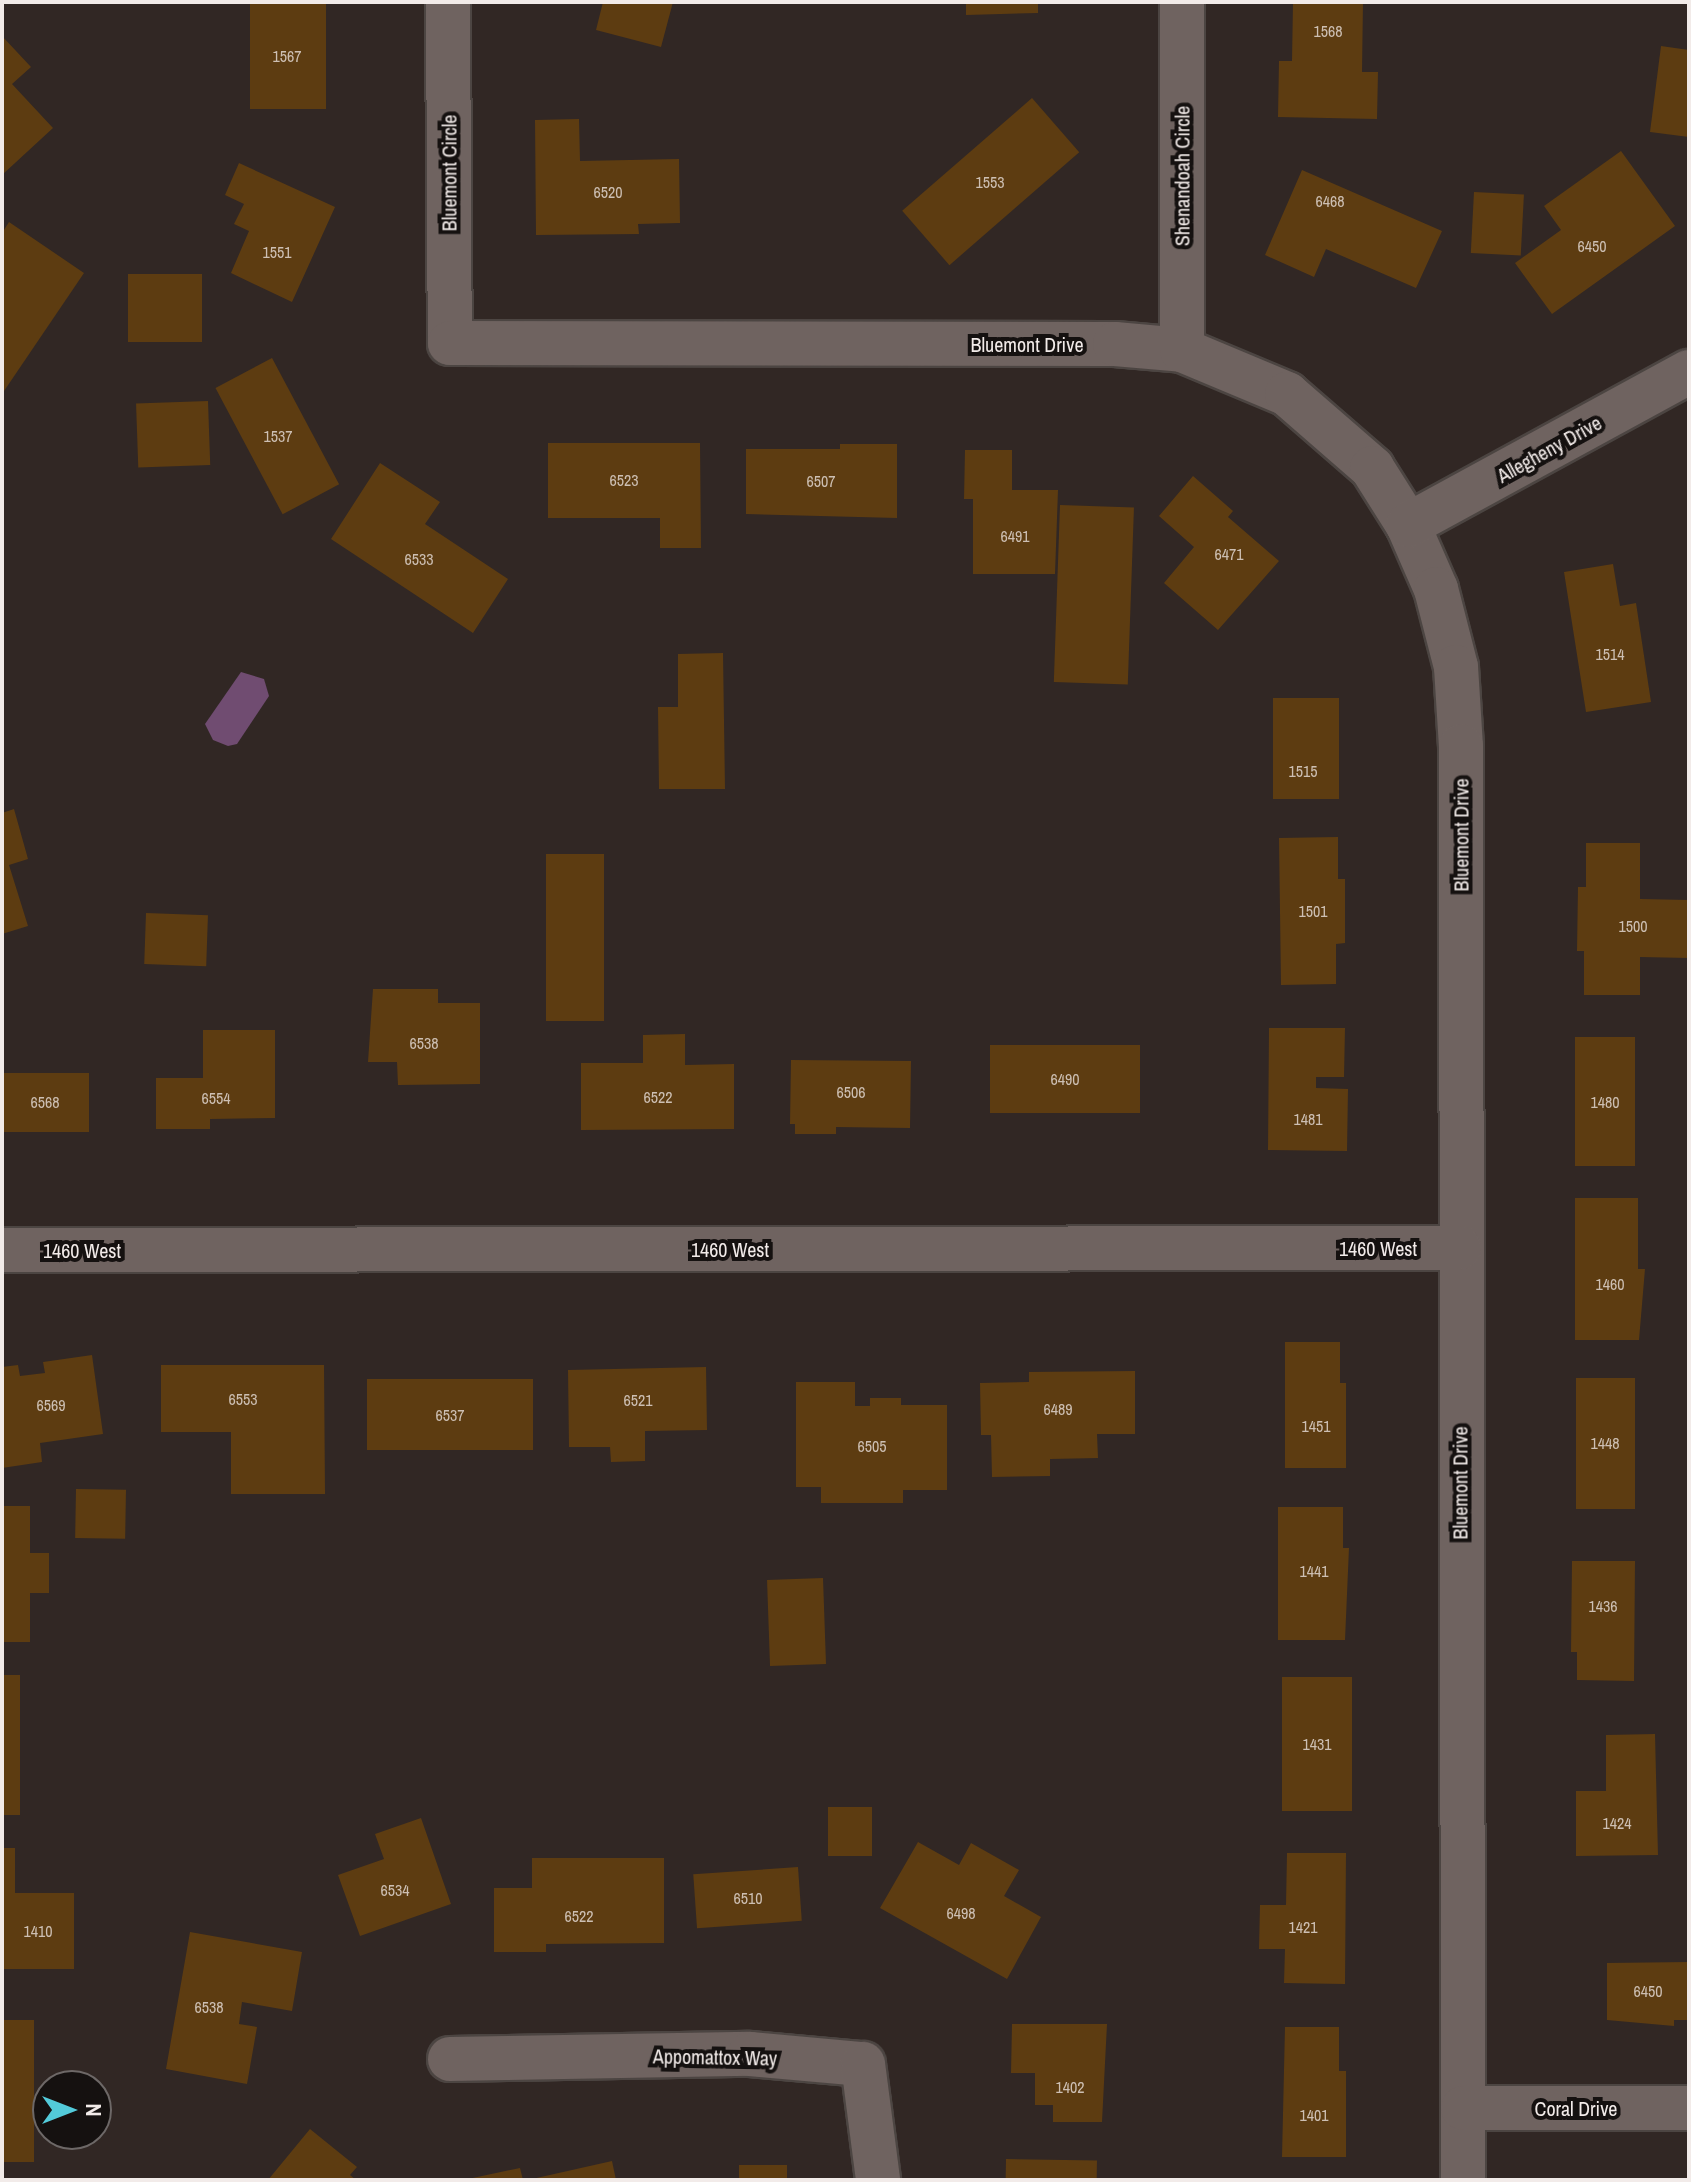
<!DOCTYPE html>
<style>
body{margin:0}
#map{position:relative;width:1691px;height:2182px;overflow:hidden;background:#312724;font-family:"Archivo Narrow",sans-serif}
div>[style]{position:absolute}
.water>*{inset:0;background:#704c71}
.building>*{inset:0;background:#5d3c11;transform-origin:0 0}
.roads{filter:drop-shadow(2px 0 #4c4542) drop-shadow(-2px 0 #4c4542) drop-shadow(0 2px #4c4542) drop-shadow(0 -2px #4c4542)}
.minor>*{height:44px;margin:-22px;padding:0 22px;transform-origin:22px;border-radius:22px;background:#6f6360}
span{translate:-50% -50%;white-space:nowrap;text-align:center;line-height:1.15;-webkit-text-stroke:8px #151110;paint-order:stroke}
.number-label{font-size:16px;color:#cdbfb3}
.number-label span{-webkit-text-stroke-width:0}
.street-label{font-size:20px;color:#f2ebe9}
.frame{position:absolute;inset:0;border:4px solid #f2ebe9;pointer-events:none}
.north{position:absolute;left:32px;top:2070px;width:80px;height:80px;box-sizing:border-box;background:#151110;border:2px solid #6d6867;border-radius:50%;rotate:90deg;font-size:22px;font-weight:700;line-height:32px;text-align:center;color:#f2ebe9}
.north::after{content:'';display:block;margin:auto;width:28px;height:36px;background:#53cbda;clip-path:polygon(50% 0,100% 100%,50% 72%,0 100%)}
</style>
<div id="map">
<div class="water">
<i style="clip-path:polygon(241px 672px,264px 679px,269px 696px,237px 744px,228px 746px,213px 740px,205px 724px)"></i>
</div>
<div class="building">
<i style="left:250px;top:2px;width:76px;height:107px"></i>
<i style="clip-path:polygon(603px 2px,673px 2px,661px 47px,596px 30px)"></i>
<i style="clip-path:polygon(966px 2px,1038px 2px,1038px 13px,966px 15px)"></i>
<i style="clip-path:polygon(1293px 2px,1363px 2px,1362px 72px,1378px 72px,1377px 119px,1278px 117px,1279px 61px,1292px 61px)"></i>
<i style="clip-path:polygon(2px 36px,31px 67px,12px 84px,53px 128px,2px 175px)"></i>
<i style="clip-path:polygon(1661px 46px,1689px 50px,1689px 137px,1650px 132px)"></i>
<i style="left:1032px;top:98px;width:72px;height:172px;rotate:49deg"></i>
<i style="clip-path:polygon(579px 119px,580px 161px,679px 159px,680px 223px,638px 224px,639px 234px,536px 235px,535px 120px)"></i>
<i style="clip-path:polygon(1621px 151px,1675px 226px,1552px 314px,1515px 263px,1561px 230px,1544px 206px)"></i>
<i style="clip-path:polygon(239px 163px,335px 207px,292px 302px,231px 273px,249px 231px,234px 224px,244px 204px,225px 195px)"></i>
<i style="clip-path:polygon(1302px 170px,1442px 231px,1416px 288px,1326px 249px,1314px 277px,1265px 255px)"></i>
<i style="left:1474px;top:192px;width:50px;height:61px;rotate:3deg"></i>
<i style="clip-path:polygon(9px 222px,84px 273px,2px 394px,2px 233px)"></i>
<i style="left:128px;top:274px;width:74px;height:68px"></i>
<i style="left:272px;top:358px;width:143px;height:64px;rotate:62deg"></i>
<i style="left:208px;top:401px;width:64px;height:72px;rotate:88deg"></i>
<i style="clip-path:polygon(548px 443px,700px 443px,701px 548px,660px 548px,660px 518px,548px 518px)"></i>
<i style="clip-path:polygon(840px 444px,897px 444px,897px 518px,746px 514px,746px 449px,840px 449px)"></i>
<i style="clip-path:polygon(965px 450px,1012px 450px,1012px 490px,1058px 490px,1055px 574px,973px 574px,973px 499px,964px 499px)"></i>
<i style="clip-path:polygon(380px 463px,440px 502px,425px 524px,508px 579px,473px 633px,331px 539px)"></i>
<i style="clip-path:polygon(1193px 476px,1233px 511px,1228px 517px,1279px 561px,1218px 630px,1164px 583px,1194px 547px,1159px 516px)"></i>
<i style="left:1060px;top:505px;width:74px;height:177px;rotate:2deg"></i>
<i style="clip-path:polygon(1613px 564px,1620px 606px,1636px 603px,1651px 702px,1586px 712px,1564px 572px)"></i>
<i style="clip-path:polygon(723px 653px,725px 789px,659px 789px,658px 707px,678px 707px,678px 654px)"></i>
<i style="left:1273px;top:698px;width:66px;height:101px"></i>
<i style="clip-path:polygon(14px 809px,28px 859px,9px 865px,28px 926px,2px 934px,2px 813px)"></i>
<i style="clip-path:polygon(1338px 837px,1338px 879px,1345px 879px,1345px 943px,1336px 944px,1336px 984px,1281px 985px,1279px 838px)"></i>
<i style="clip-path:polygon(1586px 843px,1640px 843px,1640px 899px,1689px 900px,1689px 958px,1640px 957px,1640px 995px,1584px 995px,1584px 951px,1577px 951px,1578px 887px,1586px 887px)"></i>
<i style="left:546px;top:854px;width:58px;height:167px"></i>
<i style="left:146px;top:913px;width:62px;height:51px;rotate:2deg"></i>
<i style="clip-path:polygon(373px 989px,438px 989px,438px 1003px,480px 1003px,480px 1084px,398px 1085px,397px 1062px,368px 1062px)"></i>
<i style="clip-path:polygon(1269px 1028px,1345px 1028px,1344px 1077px,1316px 1077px,1316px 1088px,1348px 1089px,1347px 1151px,1268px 1150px)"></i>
<i style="clip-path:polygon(203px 1030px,275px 1030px,275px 1118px,210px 1119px,210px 1129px,156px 1129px,156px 1078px,203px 1078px)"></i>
<i style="clip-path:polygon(685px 1034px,685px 1065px,734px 1064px,734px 1129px,581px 1130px,581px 1063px,643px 1063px,643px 1035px)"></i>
<i style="left:1635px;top:1037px;width:129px;height:60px;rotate:90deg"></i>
<i style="left:990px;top:1045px;width:150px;height:68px"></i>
<i style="clip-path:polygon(791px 1060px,911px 1061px,910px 1128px,836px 1127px,836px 1134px,795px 1134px,795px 1124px,790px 1124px)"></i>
<i style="left:2px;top:1073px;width:87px;height:59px"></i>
<i style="clip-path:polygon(1575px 1198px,1638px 1198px,1638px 1269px,1645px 1269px,1639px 1340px,1575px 1340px)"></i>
<i style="clip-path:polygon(1285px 1342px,1340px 1342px,1340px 1383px,1346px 1383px,1346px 1468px,1285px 1468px)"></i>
<i style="clip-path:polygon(92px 1355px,103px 1434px,40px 1443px,42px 1462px,2px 1468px,2px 1367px,18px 1365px,20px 1376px,45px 1373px,43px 1362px)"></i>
<i style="clip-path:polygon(161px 1365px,324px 1365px,325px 1494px,231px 1494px,231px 1432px,161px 1432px)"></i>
<i style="clip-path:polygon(706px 1367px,707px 1430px,645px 1431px,645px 1461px,611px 1462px,610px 1447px,569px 1447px,568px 1370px)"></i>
<i style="clip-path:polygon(1135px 1371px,1135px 1434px,1097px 1434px,1098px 1458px,1050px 1459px,1050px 1476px,992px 1477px,991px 1435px,981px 1435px,980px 1383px,1029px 1382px,1029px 1372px)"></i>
<i style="left:1576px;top:1378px;width:59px;height:131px"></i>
<i style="left:533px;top:1379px;width:71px;height:166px;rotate:90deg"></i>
<i style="clip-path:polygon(796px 1382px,855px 1382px,855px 1406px,870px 1406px,870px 1398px,901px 1398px,901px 1405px,947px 1405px,947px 1490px,903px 1490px,903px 1503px,821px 1503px,821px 1487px,796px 1487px)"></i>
<i style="left:76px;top:1489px;width:50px;height:49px;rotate:1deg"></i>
<i style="clip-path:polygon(2px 1506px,30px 1506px,30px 1553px,49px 1553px,49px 1593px,30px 1593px,30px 1642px,2px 1642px)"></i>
<i style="clip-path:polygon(1278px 1507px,1343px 1507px,1343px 1548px,1349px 1548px,1345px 1640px,1278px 1640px)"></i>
<i style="clip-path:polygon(1572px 1561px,1635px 1561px,1634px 1681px,1577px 1680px,1577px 1652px,1571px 1652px)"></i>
<i style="left:823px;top:1578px;width:86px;height:56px;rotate:88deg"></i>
<i style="left:2px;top:1675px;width:18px;height:140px"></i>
<i style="left:1282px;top:1677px;width:70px;height:134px"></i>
<i style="clip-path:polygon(1655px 1734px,1658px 1855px,1576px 1856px,1576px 1791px,1606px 1791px,1606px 1735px)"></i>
<i style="left:828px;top:1807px;width:44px;height:49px"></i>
<i style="clip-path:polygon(421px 1818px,451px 1904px,360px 1936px,338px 1875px,384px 1859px,375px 1834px)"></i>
<i style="clip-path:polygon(918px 1842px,959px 1865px,971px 1843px,1019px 1870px,1004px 1896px,1041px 1917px,1007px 1979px,880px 1908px)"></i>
<i style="clip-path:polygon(2px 1848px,15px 1848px,15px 1893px,74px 1893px,74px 1969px,2px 1969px)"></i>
<i style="clip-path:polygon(1287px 1853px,1346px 1853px,1345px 1984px,1284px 1983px,1285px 1949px,1259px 1949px,1260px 1905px,1286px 1905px)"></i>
<i style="clip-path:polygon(532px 1858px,664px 1858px,664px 1943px,546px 1944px,546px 1952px,494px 1952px,494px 1888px,532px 1888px)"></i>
<i style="left:798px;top:1867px;width:54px;height:105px;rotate:86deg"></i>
<i style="clip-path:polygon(190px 1932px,302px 1952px,292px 2011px,242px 2002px,239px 2024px,257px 2027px,247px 2084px,166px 2069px)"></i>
<i style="clip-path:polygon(1689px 1962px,1689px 2020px,1674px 2020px,1674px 2026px,1607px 2020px,1607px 1963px)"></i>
<i style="left:2px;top:2020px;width:32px;height:142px"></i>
<i style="clip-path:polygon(1012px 2024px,1107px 2024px,1102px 2122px,1053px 2122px,1053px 2105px,1035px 2105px,1035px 2073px,1011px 2073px)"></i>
<i style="clip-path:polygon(1285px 2027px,1339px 2027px,1339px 2071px,1346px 2071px,1346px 2157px,1282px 2157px)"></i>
<i style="clip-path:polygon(310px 2129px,357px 2167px,350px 2175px,356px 2180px,268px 2180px)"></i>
<i style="left:1006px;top:2159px;width:91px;height:21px;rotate:1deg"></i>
<i style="clip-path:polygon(612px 2161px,616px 2180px,532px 2180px,532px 2179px)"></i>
<i style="left:739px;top:2165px;width:48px;height:15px"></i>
<i style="clip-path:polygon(520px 2168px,523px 2180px,468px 2180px,468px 2179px)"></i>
</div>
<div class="roads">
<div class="minor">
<i style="left:448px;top:2px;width:341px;rotate:89.7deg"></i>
<i style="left:450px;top:343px;width:665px;rotate:0.09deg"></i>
<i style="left:1115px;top:344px;width:67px;rotate:5.1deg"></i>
<i style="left:1182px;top:350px;width:114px;rotate:22.7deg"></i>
<i style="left:1287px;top:394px;width:113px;rotate:41deg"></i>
<i style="left:1372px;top:468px;width:67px;rotate:57.7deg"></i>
<i style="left:1408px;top:525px;width:70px;rotate:66.4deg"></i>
<i style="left:1436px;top:589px;width:81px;rotate:75.6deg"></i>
<i style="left:1456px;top:667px;width:79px;rotate:86.4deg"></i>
<i style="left:1461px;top:746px;width:1434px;rotate:89.92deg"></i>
<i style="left:1182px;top:2px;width:348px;rotate:90deg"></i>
<i style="left:1408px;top:525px;width:320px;rotate:-28.6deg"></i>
<i style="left:2px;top:1250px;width:1457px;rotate:-0.08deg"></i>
<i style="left:450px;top:2059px;width:300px;rotate:-1deg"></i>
<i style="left:750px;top:2054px;width:113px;rotate:5.1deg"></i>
<i style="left:863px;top:2064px;width:117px;rotate:82.6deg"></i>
<i style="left:1463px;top:2108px;width:226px"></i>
</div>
</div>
<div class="number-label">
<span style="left:1328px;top:31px">1568</span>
<span style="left:287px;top:56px">1567</span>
<span style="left:990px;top:182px">1553</span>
<span style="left:608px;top:192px">6520</span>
<span style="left:1330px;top:201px">6468</span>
<span style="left:1592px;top:246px">6450</span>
<span style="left:277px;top:252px">1551</span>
<span style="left:278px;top:436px">1537</span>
<span style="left:624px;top:480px">6523</span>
<span style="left:821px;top:481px">6507</span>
<span style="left:1015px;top:536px">6491</span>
<span style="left:1229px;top:554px">6471</span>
<span style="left:419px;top:559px">6533</span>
<span style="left:1610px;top:654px">1514</span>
<span style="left:1303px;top:771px">1515</span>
<span style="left:1313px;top:911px">1501</span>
<span style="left:1633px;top:926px">1500</span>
<span style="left:424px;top:1043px">6538</span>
<span style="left:1065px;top:1079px">6490</span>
<span style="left:851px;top:1092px">6506</span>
<span style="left:658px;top:1097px">6522</span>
<span style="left:216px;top:1098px">6554</span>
<span style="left:45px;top:1102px">6568</span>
<span style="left:1605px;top:1102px">1480</span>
<span style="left:1308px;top:1119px">1481</span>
<span style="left:1610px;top:1284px">1460</span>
<span style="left:243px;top:1399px">6553</span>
<span style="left:638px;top:1400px">6521</span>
<span style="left:51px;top:1405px">6569</span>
<span style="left:1058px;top:1409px">6489</span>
<span style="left:450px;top:1415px">6537</span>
<span style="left:1316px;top:1426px">1451</span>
<span style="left:1605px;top:1443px">1448</span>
<span style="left:872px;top:1446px">6505</span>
<span style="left:1314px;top:1571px">1441</span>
<span style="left:1603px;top:1606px">1436</span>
<span style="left:1317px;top:1744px">1431</span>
<span style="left:1617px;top:1823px">1424</span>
<span style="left:395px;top:1890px">6534</span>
<span style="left:748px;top:1898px">6510</span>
<span style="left:961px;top:1913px">6498</span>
<span style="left:579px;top:1916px">6522</span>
<span style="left:1303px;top:1927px">1421</span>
<span style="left:38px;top:1931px">1410</span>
<span style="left:1648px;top:1991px">6450</span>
<span style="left:209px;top:2007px">6538</span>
<span style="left:1070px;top:2087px">1402</span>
<span style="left:1314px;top:2115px">1401</span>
</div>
<div class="street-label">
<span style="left:449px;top:173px;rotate:-90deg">Bluemont Circle</span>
<span style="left:1182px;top:176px;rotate:-90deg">Shenandoah Circle</span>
<span style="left:1027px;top:344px">Bluemont Drive</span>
<span style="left:1549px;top:449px;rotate:-29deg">Allegheny Drive</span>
<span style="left:1461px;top:835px;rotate:-90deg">Bluemont Drive</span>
<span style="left:1378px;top:1248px">1460 West</span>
<span style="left:730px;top:1249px">1460 West</span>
<span style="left:82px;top:1250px">1460 West</span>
<span style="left:1460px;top:1483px;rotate:-90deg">Bluemont Drive</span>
<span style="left:715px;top:2057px;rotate:1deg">Appomattox Way</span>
<span style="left:1576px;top:2108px">Coral Drive</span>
</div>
<div class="frame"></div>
<div class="north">N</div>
</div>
